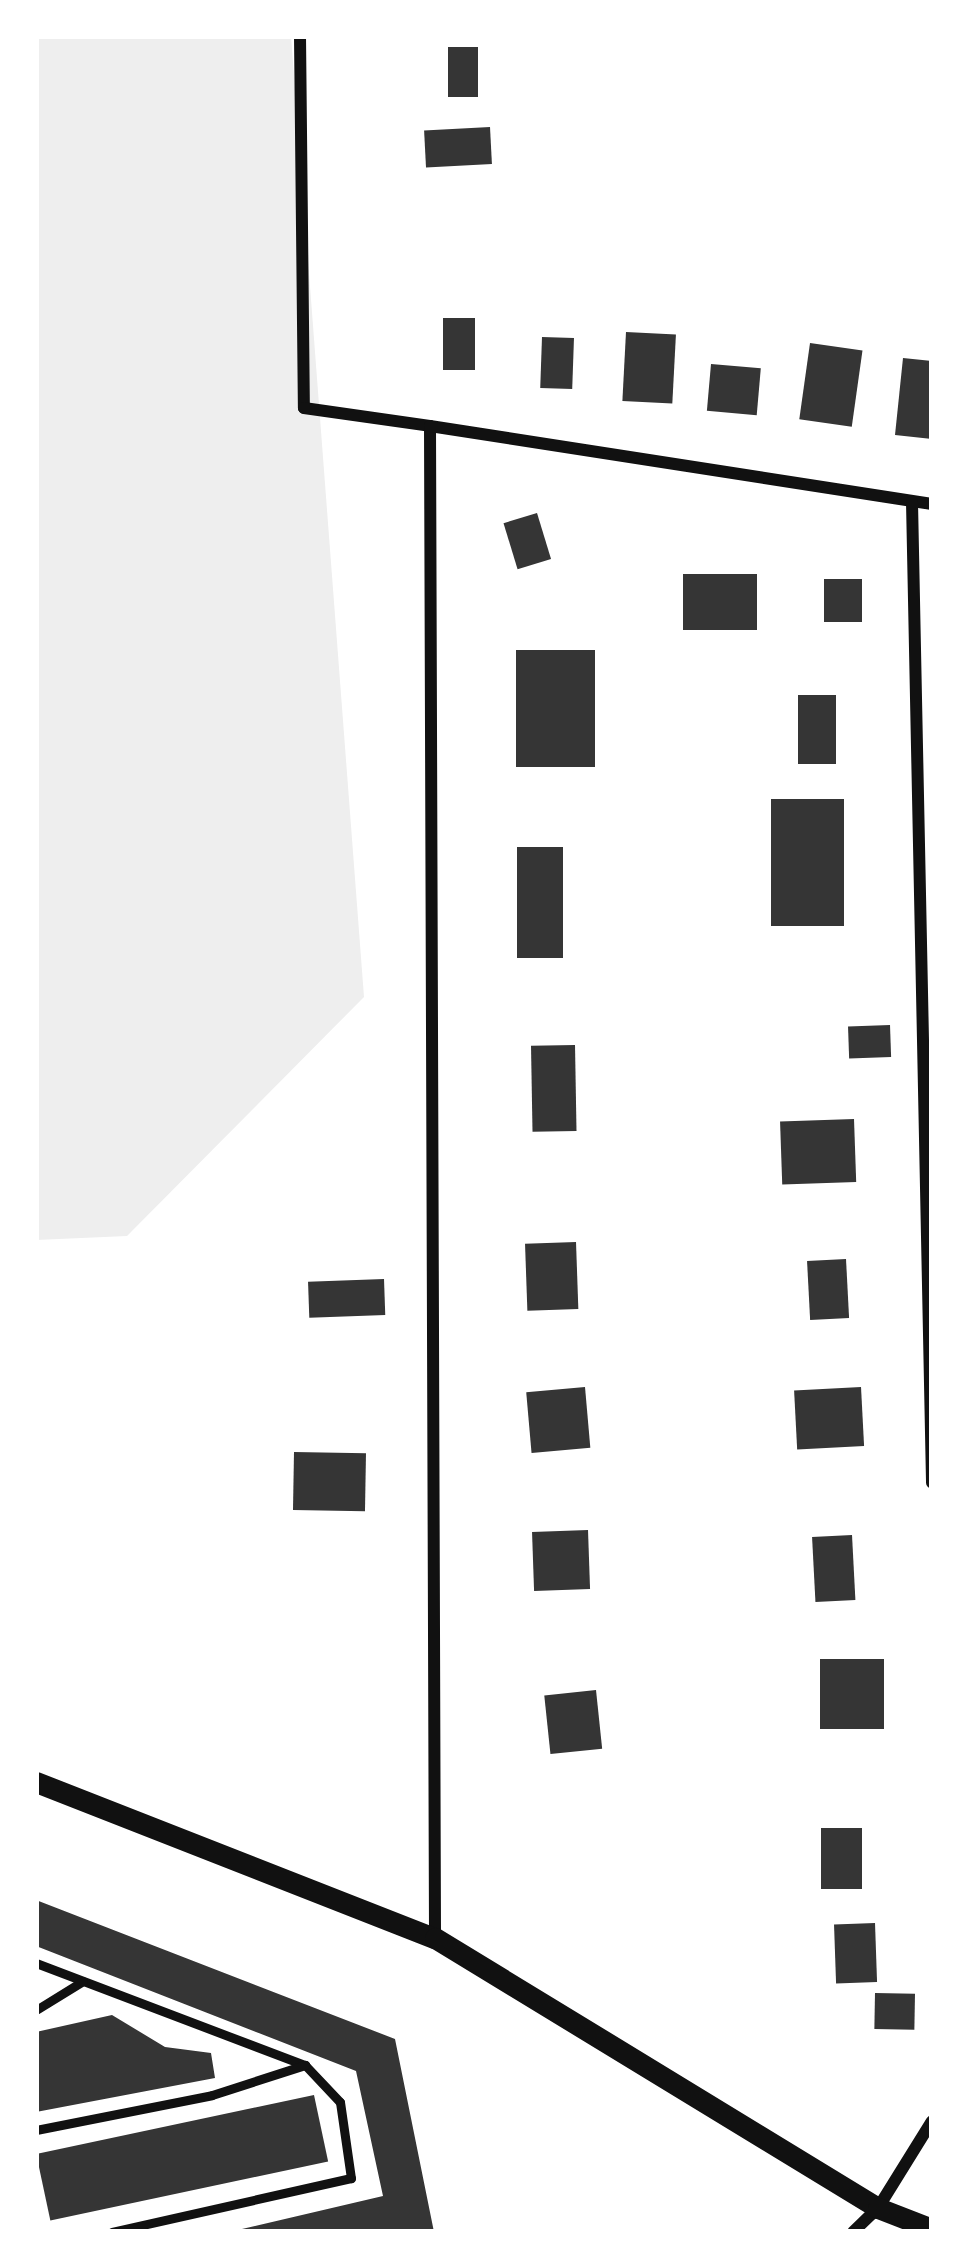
<!DOCTYPE html>
<style>
body{margin:0}
#map{position:relative;width:968px;height:2268px;overflow:hidden;background:#fff;font-family:"Noto Serif",serif}
div>[style]{position:absolute}
.green>*{inset:0;background:#eee}
.building>*{inset:0;background:#353535;transform-origin:0 0}
.service>*{height:9px;margin:-4.5px;padding:0 4.5px;transform-origin:4.5px;border-radius:4.5px;background:#111}
.minor>*{height:12px;margin:-6px;padding:0 6px;transform-origin:6px;border-radius:6px;background:#111}
.tertiary>*{height:21px;margin:-10.5px;padding:0 10.5px;transform-origin:10.5px;border-radius:10.5px;background:#111}
span{translate:-50% -50%;white-space:nowrap;text-align:center;line-height:1.15;-webkit-text-stroke:9px #fff;paint-order:stroke}
.frame{position:absolute;inset:0;border:39px solid #fff;pointer-events:none}
</style>
<div id="map">
<div class="green">
<i style="clip-path:polygon(36px 36px,291px 36px,364px 997px,127px 1236px,36px 1240px)"></i>
</div>
<div class="building">
<i style="left:448px;top:47px;width:30px;height:50px"></i>
<i style="left:490px;top:127px;width:37px;height:66px;rotate:87deg"></i>
<i style="left:443px;top:318px;width:32px;height:52px"></i>
<i style="left:626px;top:332px;width:50px;height:69px;rotate:3deg"></i>
<i style="left:542px;top:337px;width:32px;height:51px;rotate:2deg"></i>
<i style="left:810px;top:343px;width:53px;height:77px;rotate:8deg"></i>
<i style="clip-path:polygon(903px 358px,932px 361px,932px 439px,895px 435px)"></i>
<i style="left:711px;top:364px;width:50px;height:47px;rotate:5deg"></i>
<i style="left:537px;top:513px;width:48px;height:35px;rotate:73deg"></i>
<i style="left:683px;top:574px;width:74px;height:56px"></i>
<i style="left:824px;top:579px;width:38px;height:43px"></i>
<i style="left:595px;top:650px;width:117px;height:79px;rotate:90deg"></i>
<i style="left:798px;top:695px;width:38px;height:69px"></i>
<i style="left:771px;top:799px;width:73px;height:127px"></i>
<i style="left:517px;top:847px;width:46px;height:111px"></i>
<i style="left:890px;top:1025px;width:32px;height:42px;rotate:88deg"></i>
<i style="left:575px;top:1045px;width:86px;height:44px;rotate:89deg"></i>
<i style="left:854px;top:1119px;width:63px;height:74px;rotate:88deg"></i>
<i style="left:576px;top:1242px;width:67px;height:51px;rotate:88deg"></i>
<i style="left:846px;top:1259px;width:59px;height:39px;rotate:87deg"></i>
<i style="left:384px;top:1279px;width:36px;height:76px;rotate:88deg"></i>
<i style="left:585px;top:1387px;width:61px;height:59px;rotate:85deg"></i>
<i style="left:861px;top:1387px;width:59px;height:67px;rotate:87deg"></i>
<i style="left:294px;top:1452px;width:72px;height:58px;rotate:1deg"></i>
<i style="left:588px;top:1530px;width:59px;height:56px;rotate:88deg"></i>
<i style="left:852px;top:1535px;width:65px;height:40px;rotate:87deg"></i>
<i style="left:884px;top:1659px;width:70px;height:64px;rotate:90deg"></i>
<i style="left:596px;top:1690px;width:59px;height:52px;rotate:84deg"></i>
<i style="left:862px;top:1828px;width:61px;height:41px;rotate:90deg"></i>
<i style="clip-path:polygon(36px 1900px,395px 2039px,434px 2232px,229px 2232px,383px 2196px,356px 2071px,36px 1946px)"></i>
<i style="left:875px;top:1923px;width:59px;height:41px;rotate:88deg"></i>
<i style="left:875px;top:1993px;width:40px;height:36px;rotate:1deg"></i>
<i style="clip-path:polygon(112px 2015px,165px 2047px,211px 2053px,215px 2078px,36px 2112px,36px 2032px)"></i>
<i style="left:314px;top:2095px;width:68px;height:284px;rotate:78deg"></i>
</div>
<div class="service">
<i style="left:36px;top:1963px;width:288px;rotate:20.8deg"></i>
<i style="left:305px;top:2065px;width:51px;rotate:46.6deg"></i>
<i style="left:340px;top:2102px;width:77px;rotate:81.8deg"></i>
<i style="left:351px;top:2178px;width:245px;rotate:167.3deg"></i>
<i style="left:36px;top:2010px;width:55px;rotate:-31.7deg"></i>
<i style="left:36px;top:2130px;width:179px;rotate:-11.2deg"></i>
<i style="left:212px;top:2095px;width:98px;rotate:-17.9deg"></i>
</div>
<div class="minor">
<i style="left:300px;top:36px;width:372px;rotate:89.4deg"></i>
<i style="left:304px;top:408px;width:127px;rotate:8.1deg"></i>
<i style="left:430px;top:426px;width:1512px;rotate:89.81deg"></i>
<i style="left:430px;top:426px;width:508px;rotate:8.83deg"></i>
<i style="left:912px;top:502px;width:981px;rotate:88.83deg"></i>
<i style="left:853px;top:2232px;width:35px;rotate:-44deg"></i>
<i style="left:878px;top:2208px;width:102px;rotate:-58.2deg"></i>
</div>
<div class="tertiary">
<i style="left:36px;top:1782px;width:428px;rotate:21.4deg"></i>
<i style="left:435px;top:1938px;width:519px;rotate:31.36deg"></i>
<i style="left:878px;top:2208px;width:58px;rotate:21.3deg"></i>
</div>
<div class="frame"></div>
</div>
